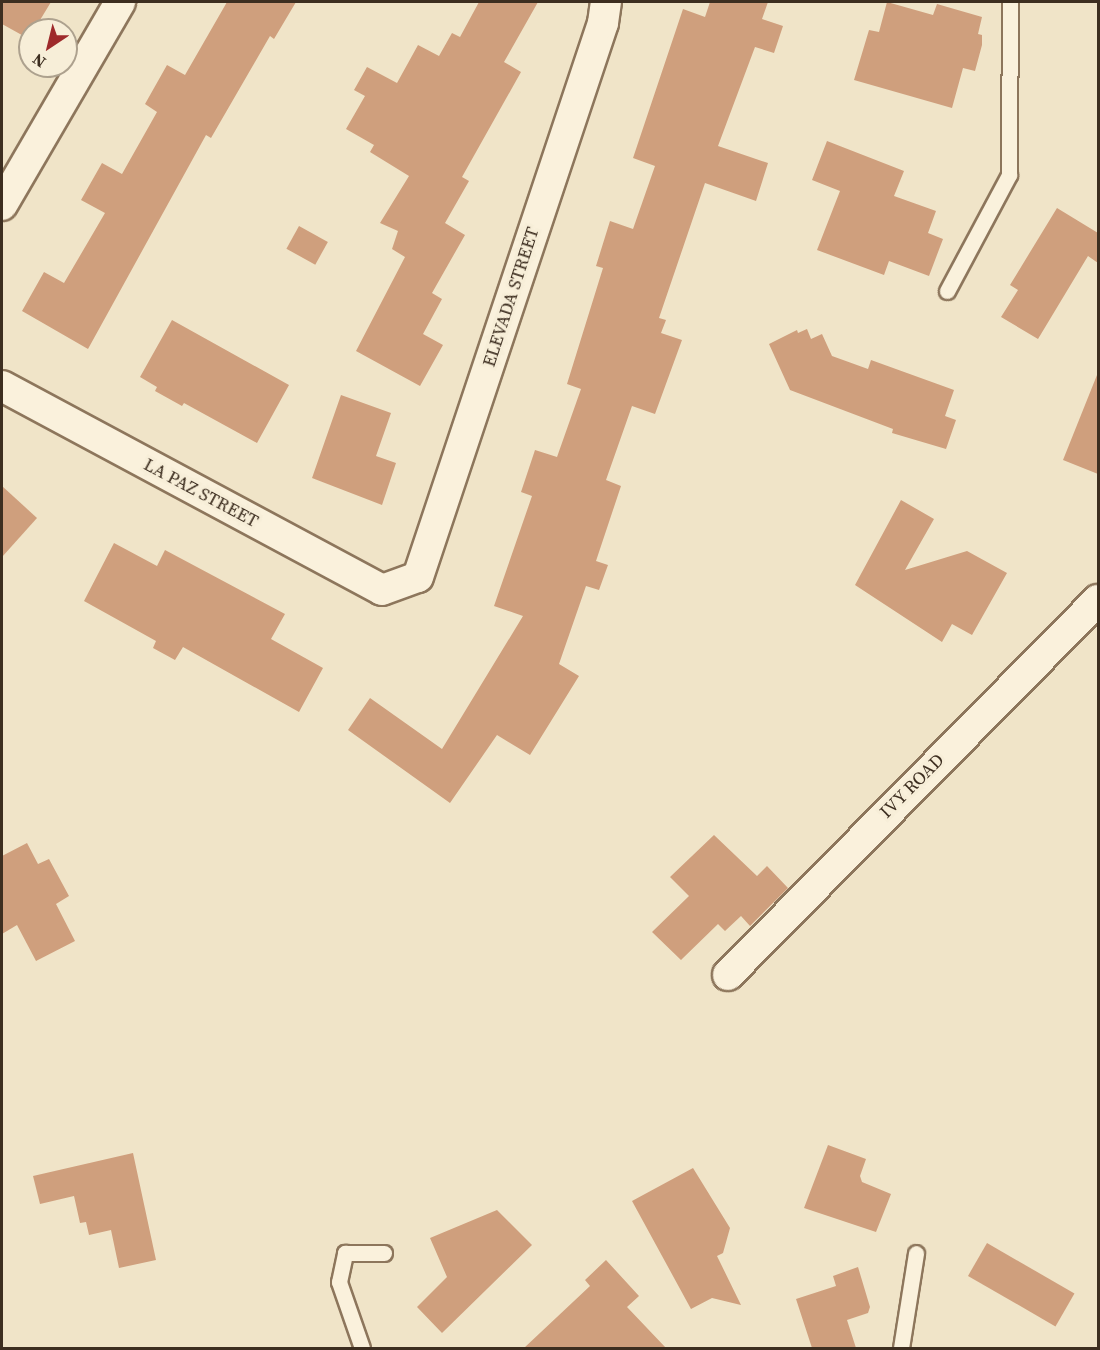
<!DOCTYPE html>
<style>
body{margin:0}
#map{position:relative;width:1100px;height:1350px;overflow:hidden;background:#f0e4c8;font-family:"Source Serif 4",serif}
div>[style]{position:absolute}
.building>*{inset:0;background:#cf9f7d;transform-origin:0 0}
.roads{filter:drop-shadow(2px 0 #8d765c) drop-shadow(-2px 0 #8d765c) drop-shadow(0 2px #8d765c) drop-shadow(0 -2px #8d765c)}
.service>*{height:15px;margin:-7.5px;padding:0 7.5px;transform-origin:7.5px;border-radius:7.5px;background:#faf1dc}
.minor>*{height:30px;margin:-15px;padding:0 15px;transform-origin:15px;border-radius:15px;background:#faf1dc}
span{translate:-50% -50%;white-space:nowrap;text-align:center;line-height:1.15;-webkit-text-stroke:6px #f7eed8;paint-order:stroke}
.street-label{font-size:18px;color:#3d2e20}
.frame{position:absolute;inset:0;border:3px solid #3d2e20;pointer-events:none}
.north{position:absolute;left:18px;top:18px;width:60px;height:60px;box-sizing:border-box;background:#f7eed8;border:2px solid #ada18e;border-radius:50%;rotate:215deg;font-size:16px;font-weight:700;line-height:24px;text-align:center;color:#3d2e20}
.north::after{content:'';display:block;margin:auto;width:21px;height:27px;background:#9e2a2b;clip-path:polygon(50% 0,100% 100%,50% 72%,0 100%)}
</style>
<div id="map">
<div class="building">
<i style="clip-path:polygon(2px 2px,51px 2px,34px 30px,30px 30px,29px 39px,2px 24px)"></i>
<i style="clip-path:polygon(227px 2px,296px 2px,274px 39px,270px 36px,211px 138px,206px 135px,88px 349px,22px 311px,44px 272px,64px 283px,105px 213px,81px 200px,102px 163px,122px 174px,157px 112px,145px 104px,167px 65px,185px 75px)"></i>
<i style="clip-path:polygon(479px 2px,538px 2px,504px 62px,521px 72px,462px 177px,469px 181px,445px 223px,465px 235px,432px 293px,442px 299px,423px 334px,443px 345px,420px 386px,356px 351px,405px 257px,392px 249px,398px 231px,380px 223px,409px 176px,370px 152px,374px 145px,346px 129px,365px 96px,354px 90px,367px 67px,397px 83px,418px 45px,439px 56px,452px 33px,460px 37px)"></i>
<i style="clip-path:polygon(710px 2px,768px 2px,762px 19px,783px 26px,774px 53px,755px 47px,718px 146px,768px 163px,756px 201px,705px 183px,659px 318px,666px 320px,661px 333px,682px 340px,655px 414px,632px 406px,606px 480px,621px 486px,596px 561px,608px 565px,599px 590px,586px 586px,559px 664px,579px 676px,530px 755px,497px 735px,450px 803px,348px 730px,370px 698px,442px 749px,523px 616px,494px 606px,532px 496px,521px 492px,535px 450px,557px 457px,581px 389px,567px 384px,603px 268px,596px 266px,610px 221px,633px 229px,655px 166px,633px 158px,683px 9px,705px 17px)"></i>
<i style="clip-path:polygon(887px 2px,933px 15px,937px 4px,982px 17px,978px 34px,982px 35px,982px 45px,975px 71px,963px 68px,952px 108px,854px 80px,869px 30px,879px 32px)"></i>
<i style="clip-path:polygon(827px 141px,904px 171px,894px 196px,936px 211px,928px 233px,943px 239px,929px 276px,889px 261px,884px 275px,817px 250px,840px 191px,812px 180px)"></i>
<i style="clip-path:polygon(1057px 208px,1098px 233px,1098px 263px,1088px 256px,1038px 339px,1001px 317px,1018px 290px,1010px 285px)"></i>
<i style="left:299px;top:226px;width:33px;height:26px;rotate:29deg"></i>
<i style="clip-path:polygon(172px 320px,289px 385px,257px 443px,184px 403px,182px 406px,155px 391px,157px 387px,140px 377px)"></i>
<i style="clip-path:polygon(807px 329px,811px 339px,822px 334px,832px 356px,868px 369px,871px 360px,954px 390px,945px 416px,956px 420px,946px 449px,892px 433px,893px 429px,790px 390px,769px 344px,797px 330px,798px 333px)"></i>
<i style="clip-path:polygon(1097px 375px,1098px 375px,1098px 474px,1063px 460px)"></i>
<i style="clip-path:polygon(341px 395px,391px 413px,376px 456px,396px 463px,382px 505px,312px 478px)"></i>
<i style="clip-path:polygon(2px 486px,37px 518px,2px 557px)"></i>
<i style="clip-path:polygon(901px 500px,934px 519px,905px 570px,967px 551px,1007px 573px,972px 635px,952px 624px,942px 642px,855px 585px)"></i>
<i style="clip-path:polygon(114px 543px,157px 566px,165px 550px,285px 614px,271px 639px,323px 668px,299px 712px,183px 647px,175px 660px,153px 648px,156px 641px,84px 601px)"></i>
<i style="clip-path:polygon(714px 835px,757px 876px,767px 866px,788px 888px,750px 926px,741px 916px,725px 931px,718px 924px,681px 960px,652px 932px,689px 896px,670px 877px)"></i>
<i style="clip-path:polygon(27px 843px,38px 864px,49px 859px,69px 896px,56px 904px,75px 941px,36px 961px,17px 925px,2px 934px,2px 856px)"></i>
<i style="clip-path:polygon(828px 1145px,866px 1159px,860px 1176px,862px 1182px,891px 1194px,876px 1232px,804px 1208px)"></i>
<i style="clip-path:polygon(133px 1153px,156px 1260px,119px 1268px,111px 1230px,89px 1235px,86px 1222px,80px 1223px,74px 1196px,40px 1204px,33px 1176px)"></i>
<i style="clip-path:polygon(693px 1168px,730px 1228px,723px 1253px,717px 1256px,741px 1305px,712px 1298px,691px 1309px,632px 1201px)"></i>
<i style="clip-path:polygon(497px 1210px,532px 1245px,442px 1333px,417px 1307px,447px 1277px,430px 1238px)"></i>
<i style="left:987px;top:1243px;width:101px;height:38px;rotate:30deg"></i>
<i style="clip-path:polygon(606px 1260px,639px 1296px,627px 1307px,666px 1348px,524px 1348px,590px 1286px,585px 1280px)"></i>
<i style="clip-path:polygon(858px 1267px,870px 1307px,868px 1313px,847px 1320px,856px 1348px,812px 1348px,796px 1299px,836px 1286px,833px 1276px)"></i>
</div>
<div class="roads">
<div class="service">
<i style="left:947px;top:291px;width:132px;rotate:-61.9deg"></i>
<i style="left:1009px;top:175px;width:173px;rotate:-89.7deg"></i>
<i style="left:362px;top:1348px;width:70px;rotate:-109.2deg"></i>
<i style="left:339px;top:1282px;width:30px;rotate:-78deg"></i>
<i style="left:345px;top:1253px;width:39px"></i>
<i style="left:901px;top:1348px;width:96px;rotate:-81deg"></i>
</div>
<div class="minor">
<i style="left:2px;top:205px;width:235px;rotate:-59.8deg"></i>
<i style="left:2px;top:386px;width:431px;rotate:28.2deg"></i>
<i style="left:382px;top:590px;width:38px;rotate:-20deg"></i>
<i style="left:418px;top:577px;width:584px;rotate:-71.53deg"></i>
<i style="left:603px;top:23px;width:21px;rotate:-82deg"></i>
<i style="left:728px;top:975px;width:527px;rotate:-45.38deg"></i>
</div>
</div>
<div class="street-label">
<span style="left:511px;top:297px;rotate:-72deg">ELEVADA STREET</span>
<span style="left:201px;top:493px;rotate:28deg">LA PAZ STREET</span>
<span style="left:912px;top:786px;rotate:-45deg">IVY ROAD</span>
</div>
<div class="frame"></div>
<div class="north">N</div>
</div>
